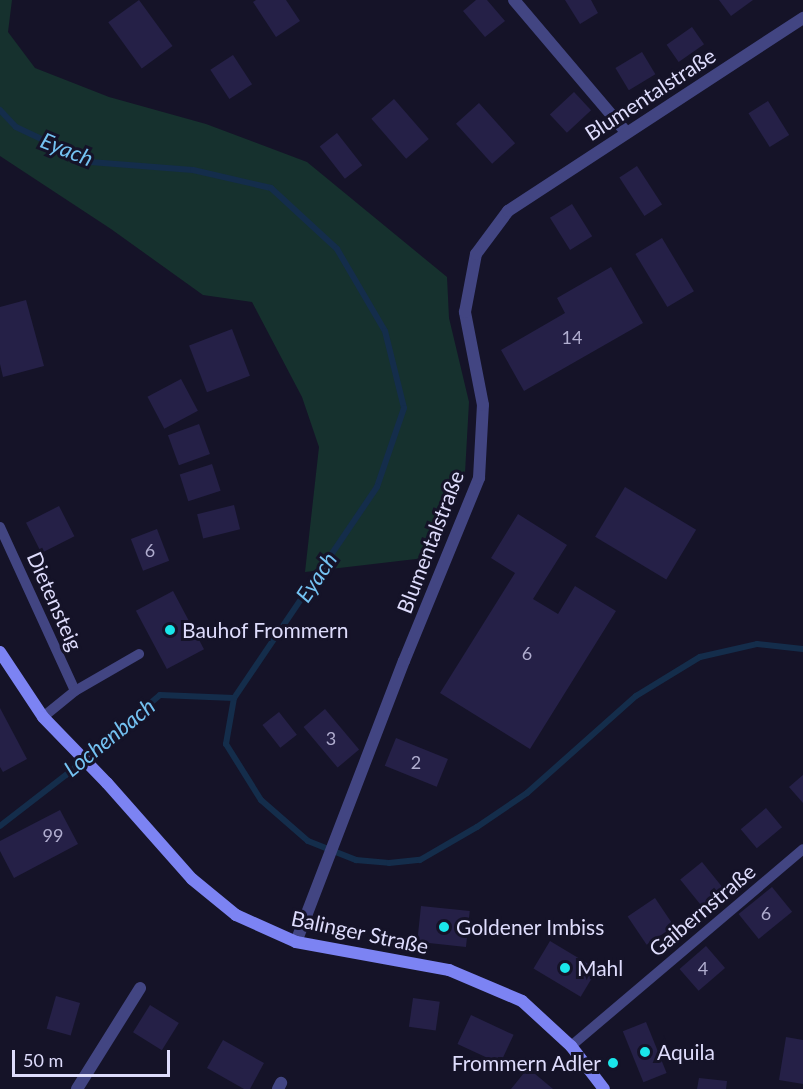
<!DOCTYPE html>
<meta charset="utf-8">
<style>
body{margin:0}
#map{position:relative;width:803px;height:1089px;overflow:hidden;background:#151328;font-family:Lato,sans-serif}
div>[style]{position:absolute}
.green>*{inset:0;background:#16312e}
.stream>*{height:6px;margin:-3px;padding:0 3px;transform-origin:3px;border-radius:3px;background:#142d4b}
.building>*{inset:0;background:#252047;transform-origin:0 0}
.lane>*{height:10px;margin:-5px;padding:0 5px;transform-origin:5px;border-radius:5px;background:#424582}
.street>*{height:12px;margin:-6px;padding:0 6px;transform-origin:6px;border-radius:6px;background:#424582}
.secondary>*{height:12px;margin:-6px;padding:0 6px;transform-origin:6px;border-radius:6px;background:#7c83f3}
.dots>*{width:16px;height:16px;translate:-50% -50%;box-sizing:border-box;border:3px solid #151328;border-radius:50%}
span{translate:-50% -50%;white-space:nowrap;text-align:center;line-height:1.15;-webkit-text-stroke:6px #151328;paint-order:stroke}
.number-label{font-size:18px;color:#b0adcf}
.number-label span{-webkit-text-stroke-width:0}
.street-label{font-size:21px;color:#dedcfc}
.poi-label{font-size:21px;color:#dedcfc}
.left{translate:0 -50%;text-align:left}
.right{translate:-100% -50%;text-align:right}
.water-label{font-size:22px;color:#74c2f2;font-style:italic}
.scale{position:absolute;left:12px;top:1050px;width:158px;height:27px;box-sizing:border-box;border:3px solid #dedcfc;border-top:0;padding-left:8px;font-size:18px;line-height:21px;white-space:nowrap;color:#dedcfc;-webkit-text-stroke:4px #151328;paint-order:stroke}
</style>
<div id="map">
<div class="green">
<i style="clip-path:polygon(0 0,12px 0,8px 32px,35px 68px,109px 97px,206px 124px,307px 162px,447px 277px,449px 318px,469px 402px,465px 473px,433px 557px,305px 572px,319px 447px,302px 397px,252px 302px,203px 295px,111px 229px,0 156px)"></i>
</div>
<div class="stream">
<i style="left:0;top:110px;width:23px;rotate:47deg"></i>
<i style="left:16px;top:127px;width:82px;rotate:25.3deg"></i>
<i style="left:90px;top:162px;width:103px;rotate:4.4deg"></i>
<i style="left:193px;top:170px;width:80px;rotate:13deg"></i>
<i style="left:271px;top:188px;width:90px;rotate:42.7deg"></i>
<i style="left:337px;top:249px;width:95px;rotate:59.7deg"></i>
<i style="left:385px;top:331px;width:79px;rotate:76.1deg"></i>
<i style="left:404px;top:408px;width:83px;rotate:108.9deg"></i>
<i style="left:377px;top:487px;width:255px;rotate:124.1deg"></i>
<i style="left:234px;top:698px;width:47px;rotate:99.9deg"></i>
<i style="left:226px;top:744px;width:66px;rotate:58deg"></i>
<i style="left:261px;top:800px;width:62px;rotate:41.1deg"></i>
<i style="left:308px;top:841px;width:52px;rotate:21.6deg"></i>
<i style="left:356px;top:860px;width:33px;rotate:5deg"></i>
<i style="left:389px;top:863px;width:31px;rotate:-6deg"></i>
<i style="left:420px;top:860px;width:66px;rotate:-30.1deg"></i>
<i style="left:477px;top:827px;width:60px;rotate:-34.2deg"></i>
<i style="left:527px;top:793px;width:146px;rotate:-41.7deg"></i>
<i style="left:636px;top:696px;width:75px;rotate:-31.4deg"></i>
<i style="left:700px;top:657px;width:58px;rotate:-12.8deg"></i>
<i style="left:757px;top:644px;width:46px;rotate:6.2deg"></i>
<i style="left:0;top:826px;width:83px;rotate:-37.7deg"></i>
<i style="left:66px;top:775px;width:123px;rotate:-40.4deg"></i>
<i style="left:160px;top:695px;width:74px;rotate:2.3deg"></i>
</div>
<div class="building">
<i style="left:139px;top:0;width:57px;height:38px;rotate:54deg"></i>
<i style="clip-path:polygon(256px 0,286px 0,300px 21px,276px 37px,253px 2px)"></i>
<i style="clip-path:polygon(476px 0,487px 0,505px 21px,485px 37px,463px 11px)"></i>
<i style="clip-path:polygon(565px 0,591px 0,598px 13px,580px 24px)"></i>
<i style="clip-path:polygon(719px 0,753px 0,731px 16px)"></i>
<i style="left:692px;top:27px;width:21px;height:31px;rotate:55deg"></i>
<i style="left:642px;top:52px;width:26px;height:31px;rotate:59deg"></i>
<i style="left:233px;top:55px;width:35px;height:27px;rotate:57deg"></i>
<i style="left:574px;top:92px;width:25px;height:33px;rotate:47deg"></i>
<i style="left:394px;top:99px;width:53px;height:30px;rotate:49deg"></i>
<i style="left:768px;top:101px;width:40px;height:23px;rotate:58deg"></i>
<i style="left:479px;top:103px;width:54px;height:31px;rotate:48deg"></i>
<i style="left:337px;top:133px;width:41px;height:22px;rotate:52deg"></i>
<i style="left:637px;top:166px;width:46px;height:21px;rotate:57deg"></i>
<i style="left:572px;top:204px;width:38px;height:26px;rotate:58deg"></i>
<i style="left:662px;top:238px;width:62px;height:31px;rotate:59deg"></i>
<i style="clip-path:polygon(611px 267px,643px 323px,524px 391px,501px 350px,565px 313px,557px 298px)"></i>
<i style="clip-path:polygon(26px 300px,44px 366px,3px 377px,0 364px,0 307px)"></i>
<i style="left:232px;top:329px;width:50px;height:46px;rotate:69deg"></i>
<i style="left:181px;top:379px;width:36px;height:38px;rotate:62deg"></i>
<i style="left:199px;top:424px;width:32px;height:33px;rotate:70deg"></i>
<i style="left:212px;top:464px;width:28px;height:34px;rotate:72deg"></i>
<i style="left:625px;top:487px;width:83px;height:58px;rotate:31deg"></i>
<i style="left:234px;top:505px;width:25px;height:38px;rotate:76deg"></i>
<i style="left:59px;top:506px;width:34px;height:37px;rotate:63deg"></i>
<i style="clip-path:polygon(518px 514px,567px 545px,533px 599px,558px 614px,575px 586px,616px 611px,530px 749px,440px 693px,515px 573px,491px 558px)"></i>
<i style="left:157px;top:529px;width:34px;height:28px;rotate:69deg"></i>
<i style="left:173px;top:591px;width:66px;height:42px;rotate:62deg"></i>
<i style="clip-path:polygon(0 708px,27px 759px,3px 772px,0 767px)"></i>
<i style="left:325px;top:709px;width:53px;height:28px;rotate:50deg"></i>
<i style="left:279px;top:712px;width:29px;height:21px;rotate:52deg"></i>
<i style="left:396px;top:738px;width:56px;height:30px;rotate:22deg"></i>
<i style="clip-path:polygon(803px 775px,803px 803px,789px 787px)"></i>
<i style="left:766px;top:808px;width:25px;height:33px;rotate:50deg"></i>
<i style="clip-path:polygon(60px 810px,78px 844px,14px 878px,0 851px,0 841px)"></i>
<i style="left:702px;top:862px;width:35px;height:28px;rotate:51deg"></i>
<i style="left:772px;top:887px;width:32px;height:43px;rotate:51deg"></i>
<i style="left:655px;top:898px;width:34px;height:33px;rotate:56deg"></i>
<i style="left:421px;top:906px;width:49px;height:36px;rotate:6deg"></i>
<i style="left:550px;top:941px;width:55px;height:32px;rotate:31deg"></i>
<i style="left:706px;top:946px;width:29px;height:35px;rotate:49deg"></i>
<i style="left:56px;top:996px;width:25px;height:34px;rotate:16deg"></i>
<i style="left:413px;top:998px;width:27px;height:29px;rotate:8deg"></i>
<i style="left:150px;top:1005px;width:34px;height:32px;rotate:32deg"></i>
<i style="left:471px;top:1015px;width:47px;height:32px;rotate:25deg"></i>
<i style="left:646px;top:1022px;width:55px;height:25px;rotate:68deg"></i>
<i style="clip-path:polygon(786px 1037px,803px 1040px,803px 1084px,779px 1080px)"></i>
<i style="clip-path:polygon(223px 1040px,264px 1063px,250px 1089px,244px 1089px,207px 1068px)"></i>
<i style="clip-path:polygon(528px 1068px,553px 1089px,511px 1089px)"></i>
<i style="clip-path:polygon(699px 1078px,727px 1081px,726px 1089px,697px 1089px)"></i>
</div>
<div class="lane">
<i style="left:0;top:527px;width:180px;rotate:65.4deg"></i>
<i style="left:43px;top:717px;width:41px;rotate:-39.1deg"></i>
<i style="left:75px;top:691px;width:74px;rotate:-30deg"></i>
<i style="left:571px;top:1046px;width:304px;rotate:-40.3deg"></i>
</div>
<div class="street">
<i style="left:514px;top:0;width:173px;rotate:49.7deg"></i>
<i style="left:296px;top:942px;width:301px;rotate:-69deg"></i>
<i style="left:404px;top:661px;width:198px;rotate:-67.7deg"></i>
<i style="left:479px;top:478px;width:73px;rotate:-86.9deg"></i>
<i style="left:483px;top:405px;width:95px;rotate:-101deg"></i>
<i style="left:465px;top:312px;width:59px;rotate:-79.3deg"></i>
<i style="left:476px;top:254px;width:54px;rotate:-53.3deg"></i>
<i style="left:508px;top:211px;width:353px;rotate:-33.2deg"></i>
<i style="left:77px;top:1089px;width:119px;rotate:-58deg"></i>
<i style="left:278px;top:1089px;width:7px;rotate:-63deg"></i>
</div>
<div class="secondary">
<i style="left:0;top:652px;width:78px;rotate:56.5deg"></i>
<i style="left:43px;top:717px;width:92px;rotate:45.9deg"></i>
<i style="left:107px;top:783px;width:128px;rotate:48.5deg"></i>
<i style="left:192px;top:879px;width:57px;rotate:39.3deg"></i>
<i style="left:236px;top:915px;width:66px;rotate:24.2deg"></i>
<i style="left:296px;top:942px;width:156px;rotate:10.4deg"></i>
<i style="left:449px;top:970px;width:79px;rotate:23deg"></i>
<i style="left:522px;top:1001px;width:67px;rotate:42.6deg"></i>
<i style="left:571px;top:1046px;width:54px;rotate:52.5deg"></i>
</div>
<div class="dots">
<i style="left:170px;top:630px;background:#1ae6ea"></i>
<i style="left:444px;top:927px;background:#1ae6ea"></i>
<i style="left:565px;top:968px;background:#1ae6ea"></i>
<i style="left:645px;top:1052px;background:#1ae6ea"></i>
<i style="left:613px;top:1063px;background:#1ae6ea"></i>
</div>
<div class="number-label">
<span style="left:572px;top:337px">14</span>
<span style="left:150px;top:550px">6</span>
<span style="left:527px;top:653px">6</span>
<span style="left:331px;top:738px">3</span>
<span style="left:416px;top:762px">2</span>
<span style="left:53px;top:835px">99</span>
<span style="left:766px;top:913px">6</span>
<span style="left:703px;top:968px">4</span>
</div>
<div class="street-label">
<span style="left:650px;top:94px;rotate:-33deg">Blumentalstraße</span>
<span style="left:430px;top:542px;rotate:-69deg">Blumentalstraße</span>
<span style="left:55px;top:601px;rotate:66deg">Dietensteig</span>
<span style="left:702px;top:910px;rotate:-40deg">Gaibernstraße</span>
<span style="left:360px;top:932px;rotate:12deg">Balinger Straße</span>
</div>
<div class="poi-label">
<span class="left" style="left:182px;top:630px">Bauhof Frommern</span>
<span class="left" style="left:456px;top:927px">Goldener Imbiss</span>
<span class="left" style="left:577px;top:968px">Mahl</span>
<span class="left" style="left:657px;top:1052px">Aquila</span>
<span class="right" style="left:601px;top:1063px">Frommern Adler</span>
</div>
<div class="water-label">
<span style="left:67px;top:149px;rotate:22deg">Eyach</span>
<span style="left:316px;top:577px;rotate:-56deg">Eyach</span>
<span style="left:109px;top:737px;rotate:-39deg">Lochenbach</span>
</div>
<div class="scale">50 m</div>
</div>
